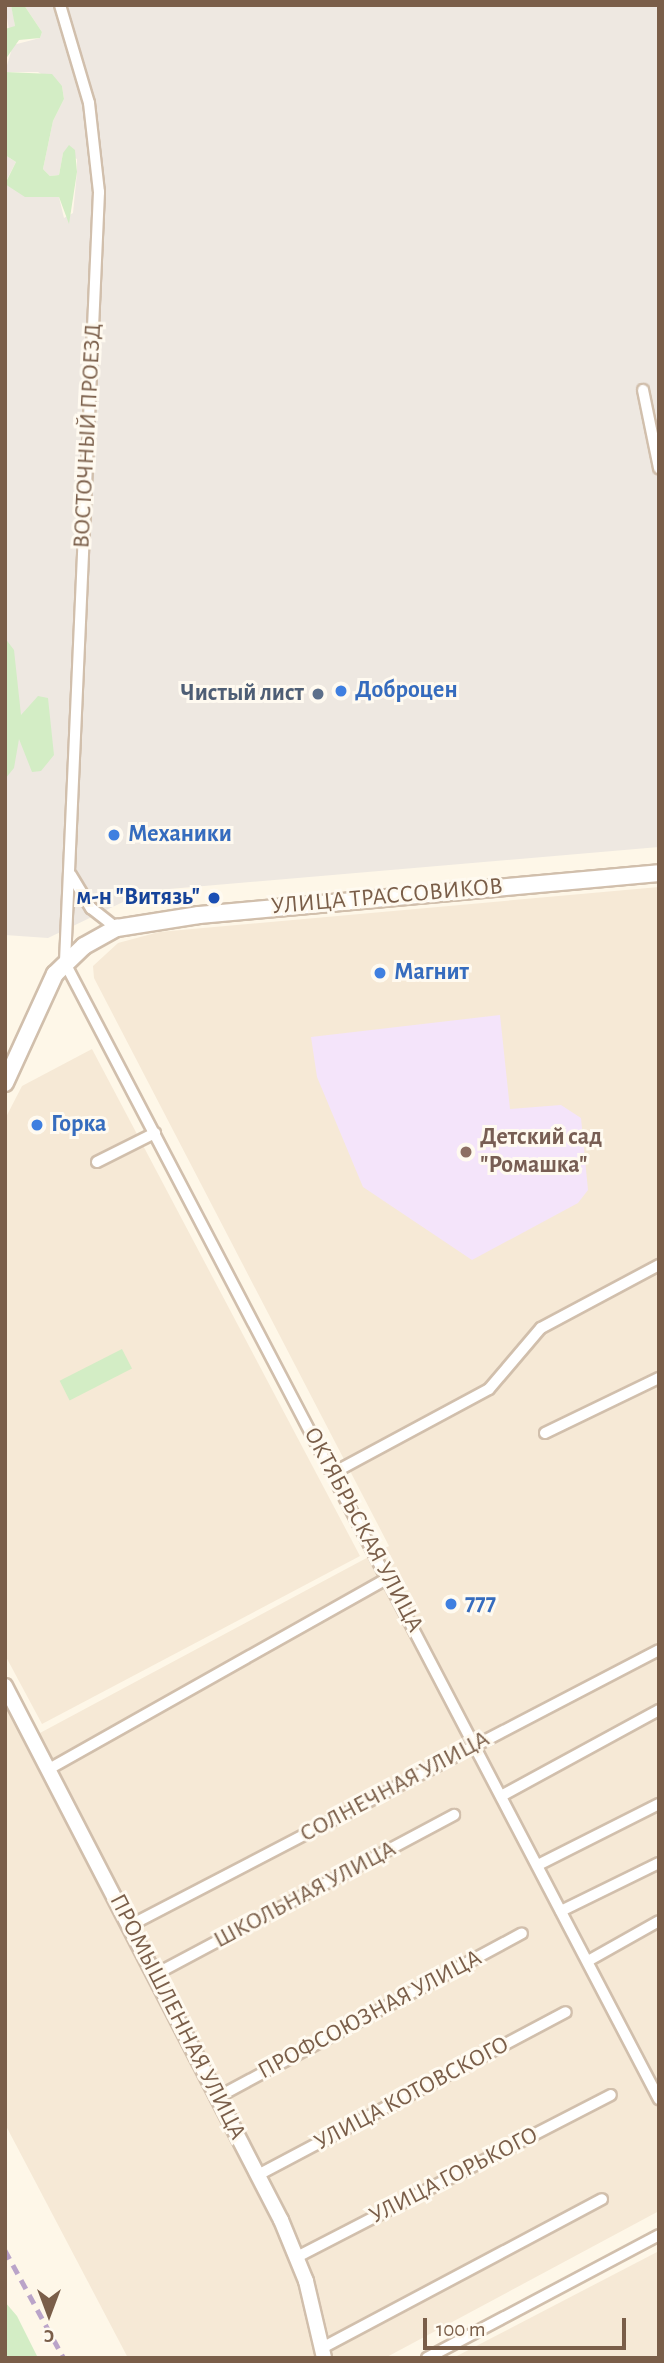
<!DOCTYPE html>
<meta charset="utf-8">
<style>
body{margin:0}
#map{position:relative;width:664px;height:2363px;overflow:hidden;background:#fef7e8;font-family:"Alegreya Sans",sans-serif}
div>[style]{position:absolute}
.residential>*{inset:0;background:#f6e9d6}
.industrial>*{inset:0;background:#eee8e1}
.education>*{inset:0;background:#f4e4fa}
.green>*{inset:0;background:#d3edc5;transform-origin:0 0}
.roads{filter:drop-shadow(2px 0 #d1bfac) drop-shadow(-2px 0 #d1bfac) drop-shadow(0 2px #d1bfac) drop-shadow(0 -2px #d1bfac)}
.minor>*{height:10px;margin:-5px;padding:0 5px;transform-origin:5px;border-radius:5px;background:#fff}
.tertiary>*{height:14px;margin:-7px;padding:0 7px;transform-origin:7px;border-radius:7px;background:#fff}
.secondary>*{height:16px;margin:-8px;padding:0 8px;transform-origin:8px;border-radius:8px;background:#fff}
.rail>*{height:4.5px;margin-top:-2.25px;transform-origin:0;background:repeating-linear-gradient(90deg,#baa4c9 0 10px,transparent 0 17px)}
.dots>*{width:19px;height:19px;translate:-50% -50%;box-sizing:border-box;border:4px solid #fffaf0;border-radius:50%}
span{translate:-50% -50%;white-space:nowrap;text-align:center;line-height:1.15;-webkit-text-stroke:6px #fffaf0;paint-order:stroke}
.street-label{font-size:24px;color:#7a5e49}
.shop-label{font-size:24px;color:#366cbe;font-weight:700}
.left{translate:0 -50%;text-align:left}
.service-label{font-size:24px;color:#4e5e75;font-weight:700}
.right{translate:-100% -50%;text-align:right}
.transit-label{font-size:24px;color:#164399;font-weight:700}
.education-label{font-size:24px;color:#785e54;font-weight:700}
.frame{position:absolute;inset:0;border:7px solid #7a5e49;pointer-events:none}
.north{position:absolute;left:14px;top:2279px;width:70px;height:70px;-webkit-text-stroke:5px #fffaf0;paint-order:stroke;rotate:180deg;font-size:19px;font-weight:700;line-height:28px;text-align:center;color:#7a5e49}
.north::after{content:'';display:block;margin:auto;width:24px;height:32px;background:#7a5e49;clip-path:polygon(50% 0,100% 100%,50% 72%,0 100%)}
.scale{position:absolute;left:423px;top:2318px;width:203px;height:32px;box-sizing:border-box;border:4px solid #7a5e49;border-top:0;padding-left:9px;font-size:21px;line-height:24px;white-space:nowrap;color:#7a5e49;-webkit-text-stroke:5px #fffaf0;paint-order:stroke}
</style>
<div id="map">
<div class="residential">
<i style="clip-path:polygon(659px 887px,659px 2211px,385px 2358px,128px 2358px,5px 2124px,5px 1704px,25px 1741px,389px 1546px,94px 978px,93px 966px,118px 943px,159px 932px)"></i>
<i style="clip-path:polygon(92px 1049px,360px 1556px,42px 1724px,5px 1655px,5px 1119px,22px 1086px)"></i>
<i style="clip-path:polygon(659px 2251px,659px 2358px,453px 2358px)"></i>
</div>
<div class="industrial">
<i style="clip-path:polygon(5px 5px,11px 5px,14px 18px,15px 26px,9px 30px)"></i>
<i style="clip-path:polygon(24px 5px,659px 5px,659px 847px,146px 891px,48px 938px,5px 935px,5px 184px,59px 197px,64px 218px,73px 213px,77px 172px,77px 159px,63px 153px,59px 175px,50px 176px,43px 169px,53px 121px,64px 99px,62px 86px,38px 72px,5px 72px,13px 45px,40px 38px,42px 32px)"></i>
<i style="clip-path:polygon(5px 155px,16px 162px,5px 183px)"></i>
</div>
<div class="education">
<i style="clip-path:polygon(500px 1015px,510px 1109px,561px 1105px,581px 1118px,588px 1190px,578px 1203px,472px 1260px,363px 1187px,317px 1077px,311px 1037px)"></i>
</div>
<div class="green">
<i style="clip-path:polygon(11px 5px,24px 5px,42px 32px,40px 38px,19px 40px,5px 60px,5px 29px,15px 26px)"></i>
<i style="clip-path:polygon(5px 72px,52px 74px,62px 86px,64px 99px,53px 121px,43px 169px,50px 176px,59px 175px,63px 153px,69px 145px,75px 150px,77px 172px,69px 224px,59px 197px,25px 197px,5px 184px,16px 162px,5px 155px)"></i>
<i style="clip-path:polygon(5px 638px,14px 650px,21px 715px,38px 696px,48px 698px,54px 755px,41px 771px,32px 772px,19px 739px,14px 768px,5px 779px)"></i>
<i style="left:122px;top:1349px;width:22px;height:70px;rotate:63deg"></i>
<i style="clip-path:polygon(5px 2302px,17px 2316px,38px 2358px,5px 2358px)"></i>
</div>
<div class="roads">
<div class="minor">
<i style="left:60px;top:5px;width:102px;rotate:73.5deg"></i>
<i style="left:89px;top:103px;width:90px;rotate:83.6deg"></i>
<i style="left:99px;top:192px;width:772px;rotate:92.53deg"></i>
<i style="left:65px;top:963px;width:1282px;rotate:62.4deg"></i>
<i style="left:643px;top:390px;width:80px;rotate:78.4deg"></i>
<i style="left:71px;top:875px;width:39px;rotate:59deg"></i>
<i style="left:91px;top:908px;width:33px;rotate:38deg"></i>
<i style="left:97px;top:1162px;width:65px;rotate:-26.6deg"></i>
<i style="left:545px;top:1433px;width:127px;rotate:-25.8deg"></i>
<i style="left:333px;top:1473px;width:177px;rotate:-28.3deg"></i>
<i style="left:489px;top:1389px;width:80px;rotate:-49.6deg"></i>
<i style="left:541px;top:1328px;width:134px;rotate:-28.1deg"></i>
<i style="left:49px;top:1769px;width:389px;rotate:-29.4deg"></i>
<i style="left:503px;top:1795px;width:178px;rotate:-28.6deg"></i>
<i style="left:538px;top:1865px;width:136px;rotate:-26.8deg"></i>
<i style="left:561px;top:1911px;width:109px;rotate:-26.1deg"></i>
<i style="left:131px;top:1925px;width:595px;rotate:-27.51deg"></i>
<i style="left:588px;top:1961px;width:81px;rotate:-29.4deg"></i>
<i style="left:156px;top:1974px;width:338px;rotate:-28.1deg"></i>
<i style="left:218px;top:2097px;width:345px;rotate:-28.3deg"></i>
<i style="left:258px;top:2175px;width:348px;rotate:-27.9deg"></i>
<i style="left:297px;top:2257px;width:353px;rotate:-27.3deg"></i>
<i style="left:322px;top:2348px;width:317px;rotate:-28deg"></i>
<i style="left:427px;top:2358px;width:263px;rotate:-27.9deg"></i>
</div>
<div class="tertiary">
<i style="left:5px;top:1686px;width:601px;rotate:62.67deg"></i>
<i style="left:281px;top:2220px;width:66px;rotate:67.7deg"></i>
<i style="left:306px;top:2281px;width:79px;rotate:76.8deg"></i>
</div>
<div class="secondary">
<i style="left:5px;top:1083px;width:120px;rotate:-65.4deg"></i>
<i style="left:55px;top:974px;width:40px;rotate:-44deg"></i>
<i style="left:84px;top:946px;width:38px;rotate:-29deg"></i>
<i style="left:117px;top:928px;width:83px;rotate:-9deg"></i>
<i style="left:199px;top:915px;width:462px;rotate:-5.2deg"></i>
</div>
</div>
<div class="rail">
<i style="left:5px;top:2250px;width:123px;rotate:61.4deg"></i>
</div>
<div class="dots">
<i style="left:341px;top:691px;background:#3f7fe0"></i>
<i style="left:318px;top:694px;background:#5c6f8a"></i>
<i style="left:114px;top:835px;background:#3f7fe0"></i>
<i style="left:214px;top:898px;background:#1a4fb4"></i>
<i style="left:380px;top:973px;background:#3f7fe0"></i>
<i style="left:37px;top:1125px;background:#3f7fe0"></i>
<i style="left:466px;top:1152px;background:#8d6e63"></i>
<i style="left:451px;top:1604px;background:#3f7fe0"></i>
</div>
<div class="street-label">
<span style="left:88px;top:436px;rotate:-87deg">ВОСТОЧНЫЙ ПРОЕЗД</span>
<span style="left:387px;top:897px;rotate:-5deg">УЛИЦА ТРАССОВИКОВ</span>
<span style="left:363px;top:1530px;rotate:62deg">ОКТЯБРЬСКАЯ УЛИЦА</span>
<span style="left:395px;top:1787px;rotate:-28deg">СОЛНЕЧНАЯ УЛИЦА</span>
<span style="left:305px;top:1895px;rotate:-28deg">ШКОЛЬНАЯ УЛИЦА</span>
<span style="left:370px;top:2015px;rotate:-28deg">ПРОФСОЮЗНАЯ УЛИЦА</span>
<span style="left:177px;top:2017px;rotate:63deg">ПРОМЫШЛЕННАЯ УЛИЦА</span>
<span style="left:412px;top:2094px;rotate:-28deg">УЛИЦА КОТОВСКОГО</span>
<span style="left:454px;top:2176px;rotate:-27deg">УЛИЦА ГОРЬКОГО</span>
</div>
<div class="shop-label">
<span class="left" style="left:355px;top:691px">Доброцен</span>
<span class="left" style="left:128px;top:835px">Механики</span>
<span class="left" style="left:394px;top:973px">Магнит</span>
<span class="left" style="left:51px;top:1125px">Горка</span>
<span class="left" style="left:465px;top:1604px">777</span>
</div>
<div class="service-label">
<span class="right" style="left:304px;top:694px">Чистый лист</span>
</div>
<div class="transit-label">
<span class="right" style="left:200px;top:898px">м-н "Витязь"</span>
</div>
<div class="education-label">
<span class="left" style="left:480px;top:1152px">Детский сад<br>"Ромашка"</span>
</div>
<div class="frame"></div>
<div class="north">С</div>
<div class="scale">100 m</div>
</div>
